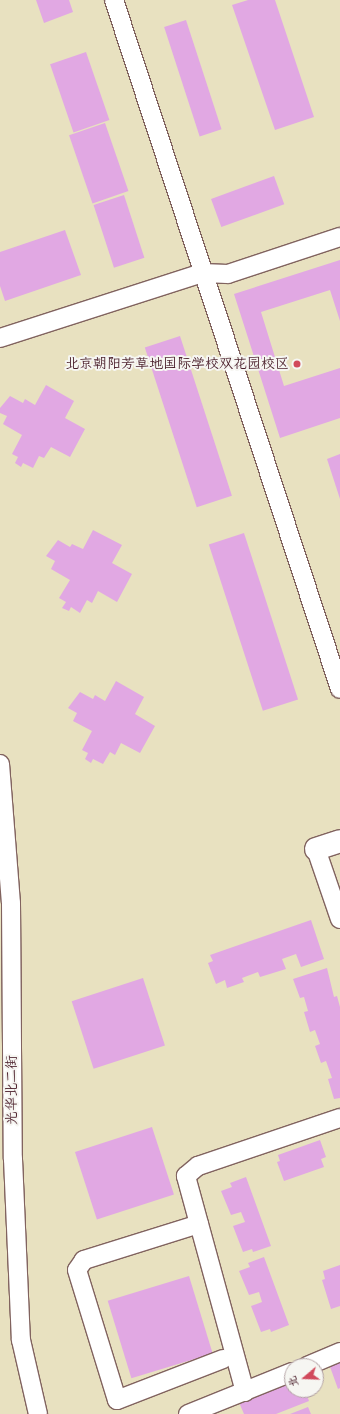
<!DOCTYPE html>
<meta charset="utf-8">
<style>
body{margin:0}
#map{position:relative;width:340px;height:1414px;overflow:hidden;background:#e8e1c0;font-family:Kalam,"LXGW WenKai TC",sans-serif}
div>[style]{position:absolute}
.building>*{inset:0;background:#e1a8e3;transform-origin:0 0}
.roads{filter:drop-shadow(1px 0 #81635f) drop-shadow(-1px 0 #81635f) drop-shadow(0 1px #81635f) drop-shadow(0 -1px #81635f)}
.minor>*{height:18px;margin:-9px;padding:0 9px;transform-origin:9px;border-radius:9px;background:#fff}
.tertiary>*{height:22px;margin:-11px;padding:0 11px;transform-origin:11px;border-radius:11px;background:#fff}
.dots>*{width:11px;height:11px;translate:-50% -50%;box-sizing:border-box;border:2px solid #f6f6f2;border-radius:50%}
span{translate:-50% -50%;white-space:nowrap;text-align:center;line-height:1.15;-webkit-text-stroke:4px #f6f6f2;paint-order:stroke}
.poi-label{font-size:14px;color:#4a1f2b}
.right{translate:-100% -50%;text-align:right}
.street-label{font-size:14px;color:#4a1f2b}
.north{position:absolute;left:284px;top:1358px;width:40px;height:40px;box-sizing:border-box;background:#f6f6f2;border:1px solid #b1a0a2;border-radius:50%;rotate:251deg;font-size:11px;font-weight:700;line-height:16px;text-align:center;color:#4a1f2b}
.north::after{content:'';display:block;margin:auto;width:14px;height:18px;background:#d1495b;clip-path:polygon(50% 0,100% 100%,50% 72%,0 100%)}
</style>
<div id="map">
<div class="building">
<i style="clip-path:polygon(36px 0,69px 0,73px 12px,44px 23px)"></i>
<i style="clip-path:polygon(248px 0,275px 0,314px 117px,275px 130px,232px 5px)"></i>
<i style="left:186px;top:20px;width:115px;height:23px;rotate:72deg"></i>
<i style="left:86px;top:52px;width:72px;height:38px;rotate:71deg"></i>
<i style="left:105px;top:123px;width:72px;height:38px;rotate:71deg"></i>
<i style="left:274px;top:176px;width:30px;height:67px;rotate:70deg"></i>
<i style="left:124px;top:195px;width:66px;height:32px;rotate:72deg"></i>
<i style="clip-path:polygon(65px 230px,81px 275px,5px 301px,0 286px,0 252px)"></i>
<i style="clip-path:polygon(340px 260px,340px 321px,330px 290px,261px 312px,284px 386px,340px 368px,340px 418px,280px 438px,234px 294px)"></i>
<i style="left:180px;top:336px;width:168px;height:37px;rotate:72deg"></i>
<i style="clip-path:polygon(46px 385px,74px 401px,65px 418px,85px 429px,70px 457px,51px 447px,44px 458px,39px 456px,33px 468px,23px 463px,21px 467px,15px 463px,18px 457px,12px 454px,22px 435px,3px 424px,7px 416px,0 413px,0 408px,10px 396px,23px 403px,25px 399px,35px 405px)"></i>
<i style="clip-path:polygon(340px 454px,340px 499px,327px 459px)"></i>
<i style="clip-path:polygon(93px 530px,122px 545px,112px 563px,132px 574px,117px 602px,98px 591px,92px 603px,87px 600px,80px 613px,71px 607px,69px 611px,62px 608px,66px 602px,59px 598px,70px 580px,51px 569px,55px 561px,46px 556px,58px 540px,70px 547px,72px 544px,83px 549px)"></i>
<i style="left:244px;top:533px;width:175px;height:37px;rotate:72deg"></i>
<i style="clip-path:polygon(116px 681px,144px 697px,135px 714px,155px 726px,140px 753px,121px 743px,115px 755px,110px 752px,103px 764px,93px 759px,91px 763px,85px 759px,88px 753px,82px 750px,92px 731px,73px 721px,77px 713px,68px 708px,80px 692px,93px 699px,95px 695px,105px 701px)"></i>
<i style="clip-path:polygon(311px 920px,324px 959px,301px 967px,296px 954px,282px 959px,286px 969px,260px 977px,258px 972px,242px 978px,244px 982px,227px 988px,225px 980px,216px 984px,208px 963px,213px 961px,210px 955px)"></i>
<i style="clip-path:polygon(327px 968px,334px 997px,337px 996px,340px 1007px,340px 1098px,334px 1099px,328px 1079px,332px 1078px,326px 1061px,321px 1063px,315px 1046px,320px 1044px,315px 1030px,310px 1032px,304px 1012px,308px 1011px,304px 997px,300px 998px,293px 979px)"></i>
<i style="left:143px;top:978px;width:71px;height:75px;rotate:72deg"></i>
<i style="left:152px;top:1127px;width:71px;height:81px;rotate:72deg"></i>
<i style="clip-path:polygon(320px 1140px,326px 1157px,321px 1159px,324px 1167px,284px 1181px,277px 1162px,280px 1161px,278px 1155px)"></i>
<i style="clip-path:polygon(246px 1177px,271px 1246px,253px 1252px,252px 1249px,243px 1252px,233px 1226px,245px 1222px,241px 1212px,231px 1215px,221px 1191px,232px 1187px,230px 1183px)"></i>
<i style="clip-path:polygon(264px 1257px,289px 1325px,271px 1332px,270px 1329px,261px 1332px,251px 1306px,262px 1302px,259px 1292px,249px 1295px,239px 1271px,250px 1267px,248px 1263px)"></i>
<i style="clip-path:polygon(340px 1265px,340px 1306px,331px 1309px,322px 1280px,325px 1279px,323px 1271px)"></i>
<i style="left:189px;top:1276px;width:81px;height:85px;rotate:73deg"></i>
<i style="clip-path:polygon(340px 1360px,340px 1388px,338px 1389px,329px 1364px)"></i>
<i style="clip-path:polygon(292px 1381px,292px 1390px,305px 1390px,309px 1401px,276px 1414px,244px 1414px,238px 1400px)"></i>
<i style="clip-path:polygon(308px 1407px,311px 1414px,290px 1414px)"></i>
</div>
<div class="roads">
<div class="minor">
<i style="left:114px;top:0;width:725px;rotate:71.84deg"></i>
<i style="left:0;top:338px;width:212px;rotate:-17.8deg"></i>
<i style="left:202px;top:273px;width:26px;rotate:2deg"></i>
<i style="left:228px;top:274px;width:118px;rotate:-18.3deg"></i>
<i style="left:0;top:764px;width:139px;rotate:85.5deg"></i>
<i style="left:11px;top:903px;width:256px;rotate:89.6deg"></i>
<i style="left:13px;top:1159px;width:181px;rotate:87.5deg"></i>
<i style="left:21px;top:1340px;width:76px;rotate:77.1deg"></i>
<i style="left:316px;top:849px;width:74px;rotate:71.1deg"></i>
<i style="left:199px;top:1224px;width:121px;rotate:162.6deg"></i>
<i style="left:84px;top:1260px;width:12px;rotate:125deg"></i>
<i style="left:77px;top:1270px;width:136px;rotate:72.9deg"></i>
<i style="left:117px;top:1400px;width:114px;rotate:-21.1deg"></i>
<i style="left:307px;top:1366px;width:36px;rotate:-23deg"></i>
<i style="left:245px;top:1392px;width:224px;rotate:-105.3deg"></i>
<i style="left:186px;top:1176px;width:16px;rotate:-40deg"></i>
<i style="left:198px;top:1166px;width:150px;rotate:-18.7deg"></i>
<i style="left:188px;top:1414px;width:112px;rotate:-22deg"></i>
</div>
<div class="tertiary">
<i style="left:316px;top:849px;width:25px;rotate:-18deg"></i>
</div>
</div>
<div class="dots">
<i style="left:297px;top:364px;background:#d1495b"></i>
</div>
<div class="poi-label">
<span class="right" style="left:289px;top:364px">北京朝阳芳草地国际学校双花园校区</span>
</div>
<div class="street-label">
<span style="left:12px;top:1090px;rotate:-90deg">光华北二街</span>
</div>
<div class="north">北</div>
</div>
